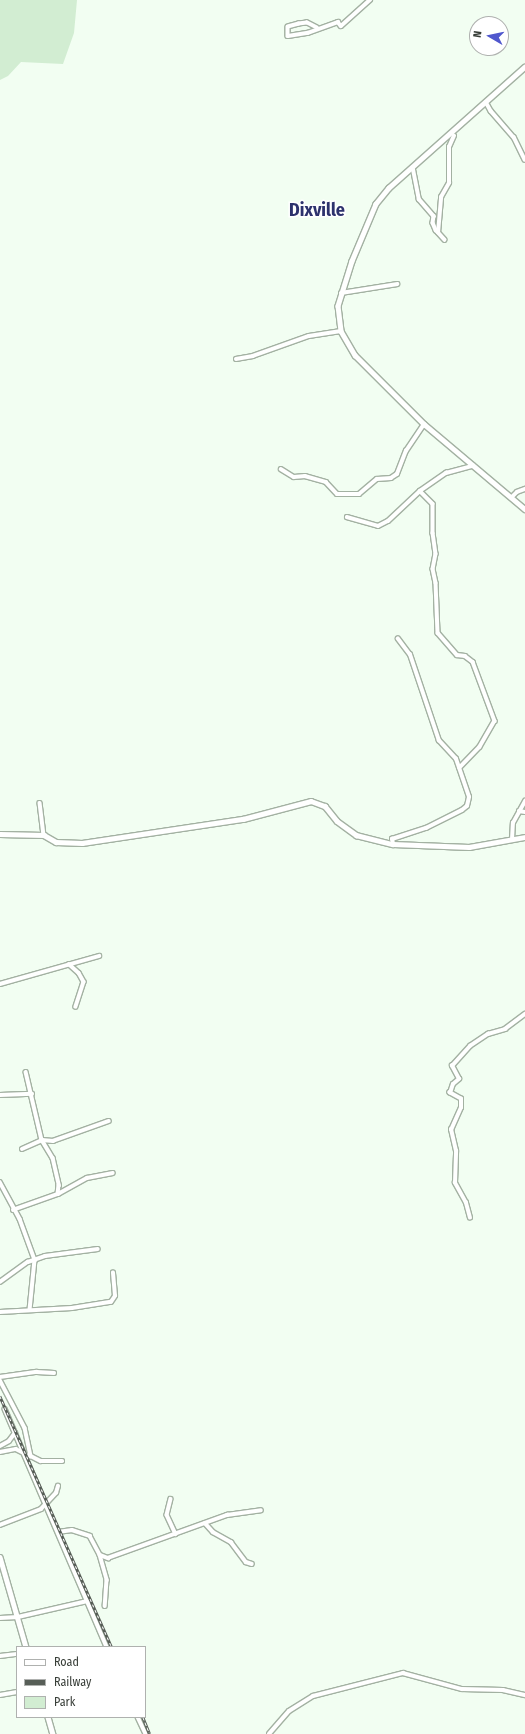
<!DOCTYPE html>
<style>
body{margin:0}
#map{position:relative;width:525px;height:1734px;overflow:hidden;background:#f2fef2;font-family:"Fira Sans Condensed",sans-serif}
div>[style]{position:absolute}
.green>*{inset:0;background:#d2edd2}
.roads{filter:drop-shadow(1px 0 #a3b1a2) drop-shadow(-1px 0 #a3b1a2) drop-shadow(0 1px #a3b1a2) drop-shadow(0 -1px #a3b1a2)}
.minor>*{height:3.5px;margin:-1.75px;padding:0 1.75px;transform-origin:1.75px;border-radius:1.75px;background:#fff}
.secondary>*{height:4.5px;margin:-2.25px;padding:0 2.25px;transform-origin:2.25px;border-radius:2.25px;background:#fff}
.rail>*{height:2.5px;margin-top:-1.25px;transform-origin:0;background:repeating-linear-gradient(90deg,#fff 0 3px,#575e57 0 6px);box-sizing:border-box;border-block:1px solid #575e57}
span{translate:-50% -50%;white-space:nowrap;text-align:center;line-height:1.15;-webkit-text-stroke:3px #fff;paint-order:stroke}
.district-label{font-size:18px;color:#2d326d;font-weight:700}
.legend{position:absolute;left:16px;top:1646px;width:130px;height:72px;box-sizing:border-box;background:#fff;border:1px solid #afb1af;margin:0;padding:5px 7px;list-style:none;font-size:12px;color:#373d37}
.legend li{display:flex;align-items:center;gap:8px;height:20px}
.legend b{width:20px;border:1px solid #afb1af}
.north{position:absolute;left:469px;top:16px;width:40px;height:40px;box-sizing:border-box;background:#fff;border:1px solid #afb1af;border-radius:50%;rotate:279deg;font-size:11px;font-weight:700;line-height:16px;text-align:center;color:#373d37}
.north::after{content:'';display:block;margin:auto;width:14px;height:18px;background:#5057cd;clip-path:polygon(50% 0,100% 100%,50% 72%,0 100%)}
</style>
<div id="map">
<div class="green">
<i style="clip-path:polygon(0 0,77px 0,74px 33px,63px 64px,21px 62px,8px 76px,0 80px)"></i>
</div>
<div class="roads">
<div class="minor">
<i style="left:317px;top:28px;width:11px;rotate:-153deg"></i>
<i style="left:307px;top:23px;width:8px;rotate:173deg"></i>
<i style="left:299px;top:24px;width:11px;rotate:165deg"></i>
<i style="left:288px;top:27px;width:9px;rotate:90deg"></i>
<i style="left:288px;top:36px;width:20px;rotate:-9deg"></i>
<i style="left:308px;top:33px;width:32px;rotate:-20deg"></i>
<i style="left:338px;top:22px;width:5px;rotate:53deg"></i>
<i style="left:341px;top:26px;width:39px;rotate:-42deg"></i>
<i style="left:486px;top:102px;width:10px;rotate:61deg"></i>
<i style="left:491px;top:111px;width:35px;rotate:49deg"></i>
<i style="left:514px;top:137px;width:25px;rotate:64deg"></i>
<i style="left:413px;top:167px;width:33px;rotate:79deg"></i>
<i style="left:419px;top:199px;width:23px;rotate:49deg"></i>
<i style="left:434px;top:216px;width:7px;rotate:98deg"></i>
<i style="left:433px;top:223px;width:8px;rotate:67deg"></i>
<i style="left:436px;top:230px;width:13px;rotate:48deg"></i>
<i style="left:438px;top:233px;width:36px;rotate:-85deg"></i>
<i style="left:441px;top:197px;width:16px;rotate:-60deg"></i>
<i style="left:449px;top:183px;width:36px;rotate:-90deg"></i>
<i style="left:449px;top:147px;width:12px;rotate:-66deg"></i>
<i style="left:341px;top:293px;width:57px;rotate:-9.1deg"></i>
<i style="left:236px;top:359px;width:17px;rotate:-10deg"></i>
<i style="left:253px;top:356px;width:59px;rotate:-19.7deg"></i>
<i style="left:309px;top:336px;width:32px;rotate:-9deg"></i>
<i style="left:281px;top:469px;width:15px;rotate:32deg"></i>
<i style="left:294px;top:477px;width:11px;rotate:-5deg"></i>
<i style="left:305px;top:476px;width:22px;rotate:16deg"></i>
<i style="left:326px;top:482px;width:16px;rotate:47deg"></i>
<i style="left:337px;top:494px;width:22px"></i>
<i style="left:359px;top:494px;width:23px;rotate:-40deg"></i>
<i style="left:377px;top:479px;width:14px;rotate:-4deg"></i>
<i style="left:391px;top:478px;width:7px;rotate:-34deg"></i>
<i style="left:397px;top:474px;width:25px;rotate:-69deg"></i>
<i style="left:406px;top:451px;width:32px;rotate:-56deg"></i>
<i style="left:420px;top:491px;width:18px;rotate:45deg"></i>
<i style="left:433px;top:504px;width:29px;rotate:90deg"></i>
<i style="left:433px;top:533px;width:21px;rotate:82deg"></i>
<i style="left:436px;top:554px;width:15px;rotate:101deg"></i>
<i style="left:433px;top:569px;width:14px;rotate:78deg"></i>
<i style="left:436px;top:583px;width:50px;rotate:87.7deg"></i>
<i style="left:438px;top:633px;width:29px;rotate:49deg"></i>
<i style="left:457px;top:655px;width:8px;rotate:7deg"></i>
<i style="left:465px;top:656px;width:10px;rotate:37deg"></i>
<i style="left:473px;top:662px;width:63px;rotate:69.6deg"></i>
<i style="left:495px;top:721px;width:30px;rotate:120deg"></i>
<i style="left:480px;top:747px;width:29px;rotate:134deg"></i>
<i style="left:511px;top:498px;width:8px;rotate:-45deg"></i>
<i style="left:517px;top:492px;width:9px;rotate:-21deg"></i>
<i style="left:347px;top:517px;width:32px;rotate:16deg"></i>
<i style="left:378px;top:526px;width:11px;rotate:-27deg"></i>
<i style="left:388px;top:521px;width:44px;rotate:-43.2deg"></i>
<i style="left:420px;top:491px;width:32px;rotate:-35deg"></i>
<i style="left:446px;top:473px;width:28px;rotate:-15deg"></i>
<i style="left:40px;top:803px;width:32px;rotate:83deg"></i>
<i style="left:519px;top:811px;width:6px;rotate:9deg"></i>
<i style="left:512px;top:840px;width:17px;rotate:-87deg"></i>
<i style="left:513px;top:823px;width:25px;rotate:-61deg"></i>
<i style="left:393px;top:844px;width:5px;rotate:-101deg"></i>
<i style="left:392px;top:839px;width:36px;rotate:-18deg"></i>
<i style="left:426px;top:828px;width:40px;rotate:-26.6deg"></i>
<i style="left:462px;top:810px;width:6px;rotate:-39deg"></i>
<i style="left:467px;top:806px;width:9px;rotate:-77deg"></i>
<i style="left:469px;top:797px;width:40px;rotate:-108.9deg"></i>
<i style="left:456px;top:759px;width:25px;rotate:-133deg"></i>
<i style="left:439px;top:741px;width:91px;rotate:-108.6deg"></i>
<i style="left:410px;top:655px;width:20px;rotate:-127deg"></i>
<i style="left:69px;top:964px;width:13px;rotate:42deg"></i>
<i style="left:79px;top:973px;width:10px;rotate:61deg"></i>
<i style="left:84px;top:982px;width:26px;rotate:108deg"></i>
<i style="left:0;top:984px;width:103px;rotate:-15.8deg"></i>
<i style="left:26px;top:1072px;width:70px;rotate:76.8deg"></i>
<i style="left:42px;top:1140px;width:11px;rotate:5deg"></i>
<i style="left:53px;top:1141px;width:59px;rotate:-19.7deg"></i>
<i style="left:0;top:1095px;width:32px;rotate:-2deg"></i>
<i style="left:22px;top:1149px;width:22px;rotate:-24deg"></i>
<i style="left:42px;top:1140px;width:21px;rotate:59deg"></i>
<i style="left:53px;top:1158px;width:28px;rotate:77deg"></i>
<i style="left:59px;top:1185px;width:9px;rotate:96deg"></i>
<i style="left:0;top:1182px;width:42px;rotate:61.6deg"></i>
<i style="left:20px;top:1219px;width:44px;rotate:69.9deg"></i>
<i style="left:35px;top:1260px;width:50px;rotate:95.7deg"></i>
<i style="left:13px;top:1210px;width:48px;rotate:-19.6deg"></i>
<i style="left:58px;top:1194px;width:33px;rotate:-29deg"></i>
<i style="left:87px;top:1178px;width:26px;rotate:-11deg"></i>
<i style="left:470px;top:1218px;width:16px;rotate:-105deg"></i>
<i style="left:466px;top:1203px;width:23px;rotate:-119deg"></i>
<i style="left:455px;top:1183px;width:32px;rotate:-88deg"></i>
<i style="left:456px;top:1151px;width:22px;rotate:-103deg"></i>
<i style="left:451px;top:1130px;width:24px;rotate:-66deg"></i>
<i style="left:461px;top:1108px;width:9px;rotate:-90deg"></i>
<i style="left:461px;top:1099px;width:13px;rotate:-151deg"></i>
<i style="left:450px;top:1093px;width:9px;rotate:-72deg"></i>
<i style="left:453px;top:1084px;width:8px;rotate:-40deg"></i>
<i style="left:459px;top:1079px;width:15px;rotate:-118deg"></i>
<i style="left:452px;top:1066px;width:27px;rotate:-48deg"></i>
<i style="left:470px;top:1046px;width:22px;rotate:-34deg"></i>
<i style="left:488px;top:1034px;width:18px;rotate:-16deg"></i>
<i style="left:505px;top:1029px;width:25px;rotate:-37deg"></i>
<i style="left:0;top:1282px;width:34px;rotate:-36deg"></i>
<i style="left:28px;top:1262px;width:18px;rotate:-19deg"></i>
<i style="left:45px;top:1256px;width:53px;rotate:-7.5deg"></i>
<i style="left:0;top:1312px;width:72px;rotate:-3.2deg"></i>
<i style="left:72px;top:1308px;width:39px;rotate:-9deg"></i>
<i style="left:111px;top:1302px;width:7px;rotate:-56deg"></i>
<i style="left:115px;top:1296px;width:23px;rotate:-95deg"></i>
<i style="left:0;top:1377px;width:37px;rotate:-8deg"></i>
<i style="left:37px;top:1372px;width:17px;rotate:3deg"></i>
<i style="left:0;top:1380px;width:54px;rotate:62.5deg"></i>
<i style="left:25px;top:1428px;width:29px;rotate:78deg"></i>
<i style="left:5px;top:1409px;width:259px;rotate:66.8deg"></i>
<i style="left:0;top:1446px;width:10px;rotate:-29deg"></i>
<i style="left:9px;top:1441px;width:10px;rotate:-53deg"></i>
<i style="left:0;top:1452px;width:16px;rotate:-11deg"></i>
<i style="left:16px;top:1449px;width:9px;rotate:27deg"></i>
<i style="left:29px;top:1455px;width:13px;rotate:27deg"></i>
<i style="left:41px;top:1461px;width:21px"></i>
<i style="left:171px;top:1499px;width:16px;rotate:104deg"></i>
<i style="left:167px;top:1515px;width:21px;rotate:65deg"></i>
<i style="left:205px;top:1523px;width:12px;rotate:48deg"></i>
<i style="left:213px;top:1532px;width:21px;rotate:29deg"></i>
<i style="left:231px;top:1542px;width:25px;rotate:53deg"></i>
<i style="left:246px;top:1562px;width:6px;rotate:18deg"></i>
<i style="left:0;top:1525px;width:44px;rotate:-21.3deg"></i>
<i style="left:41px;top:1509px;width:22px;rotate:-47deg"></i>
<i style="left:56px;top:1493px;width:7px;rotate:-74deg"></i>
<i style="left:58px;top:1532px;width:14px;rotate:-8deg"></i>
<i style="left:72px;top:1530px;width:19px;rotate:18deg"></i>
<i style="left:90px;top:1536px;width:21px;rotate:62deg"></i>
<i style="left:100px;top:1555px;width:9px;rotate:21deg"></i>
<i style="left:108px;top:1558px;width:127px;rotate:-19.9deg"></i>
<i style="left:227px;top:1515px;width:34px;rotate:-8deg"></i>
<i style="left:100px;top:1555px;width:26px;rotate:74deg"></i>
<i style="left:107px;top:1580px;width:26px;rotate:94deg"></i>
<i style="left:0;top:1618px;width:18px;rotate:-3deg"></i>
<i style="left:18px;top:1617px;width:72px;rotate:-12.9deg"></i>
<i style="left:0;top:1656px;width:17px;rotate:-7deg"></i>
<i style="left:0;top:1695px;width:17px;rotate:-10deg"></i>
<i style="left:138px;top:1717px;width:19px;rotate:65deg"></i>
<i style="left:269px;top:1734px;width:30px;rotate:-49deg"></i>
<i style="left:289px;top:1711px;width:28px;rotate:-32deg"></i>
<i style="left:313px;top:1696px;width:93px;rotate:-14.3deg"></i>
<i style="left:403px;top:1673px;width:61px;rotate:15.2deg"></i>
<i style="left:462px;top:1689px;width:41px;rotate:1.4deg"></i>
<i style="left:503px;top:1690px;width:23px;rotate:13deg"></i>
</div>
<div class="secondary">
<i style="left:525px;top:67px;width:182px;rotate:138.3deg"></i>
<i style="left:389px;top:188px;width:21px;rotate:129deg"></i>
<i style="left:376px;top:204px;width:62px;rotate:112.8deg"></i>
<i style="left:352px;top:261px;width:47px;rotate:107.3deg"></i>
<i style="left:338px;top:306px;width:25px;rotate:83deg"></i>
<i style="left:341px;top:331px;width:28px;rotate:60deg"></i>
<i style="left:355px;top:355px;width:98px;rotate:45deg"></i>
<i style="left:424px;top:424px;width:132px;rotate:40.1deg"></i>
<i style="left:0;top:834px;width:44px;rotate:1.3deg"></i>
<i style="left:44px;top:835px;width:14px;rotate:30deg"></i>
<i style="left:56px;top:842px;width:26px;rotate:2deg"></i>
<i style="left:82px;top:843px;width:163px;rotate:-8.5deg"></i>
<i style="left:243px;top:819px;width:70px;rotate:-14.8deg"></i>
<i style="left:311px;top:801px;width:15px;rotate:20deg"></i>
<i style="left:325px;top:806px;width:19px;rotate:51deg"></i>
<i style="left:337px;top:821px;width:24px;rotate:36deg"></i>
<i style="left:356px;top:835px;width:38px;rotate:14deg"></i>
<i style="left:393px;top:844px;width:76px;rotate:2.3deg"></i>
<i style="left:469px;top:847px;width:57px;rotate:-10.1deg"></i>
<i style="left:0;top:1557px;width:94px;rotate:73.9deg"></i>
<i style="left:48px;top:1717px;width:18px;rotate:74deg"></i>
</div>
</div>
<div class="rail">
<i style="left:0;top:1396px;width:275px;rotate:66deg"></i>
<i style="left:143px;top:1717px;width:18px;rotate:68deg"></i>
</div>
<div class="district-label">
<span style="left:317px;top:210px">Dixville</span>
</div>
<ul class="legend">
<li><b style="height:5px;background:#fff"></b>Road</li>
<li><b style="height:5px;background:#575e57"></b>Railway</li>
<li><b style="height:11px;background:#d2edd2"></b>Park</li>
</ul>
<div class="north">N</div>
</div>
